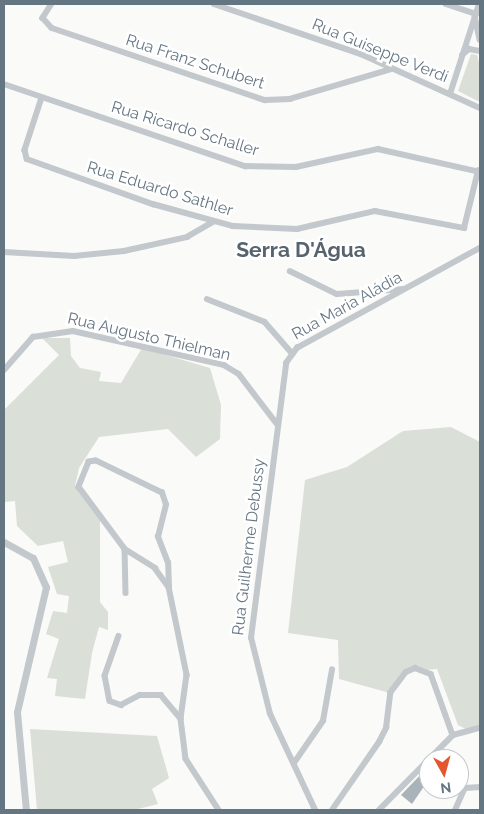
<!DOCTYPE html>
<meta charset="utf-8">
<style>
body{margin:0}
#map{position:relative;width:484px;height:814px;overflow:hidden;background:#fafaf8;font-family:Raleway,sans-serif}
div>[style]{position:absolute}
.green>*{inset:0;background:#dadfd7}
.building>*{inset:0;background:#aab3b9}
.minor>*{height:5.5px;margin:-2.75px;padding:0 2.75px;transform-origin:2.75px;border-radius:2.75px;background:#c3c8cc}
.tertiary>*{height:7px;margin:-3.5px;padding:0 3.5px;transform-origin:3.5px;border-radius:3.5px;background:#c3c8cc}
span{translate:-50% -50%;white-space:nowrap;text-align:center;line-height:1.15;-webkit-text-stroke:5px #fff;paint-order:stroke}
.street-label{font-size:16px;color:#657683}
.district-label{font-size:21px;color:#57646e;font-weight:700}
.frame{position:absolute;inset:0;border:5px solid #657683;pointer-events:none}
.north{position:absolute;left:419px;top:749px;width:50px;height:50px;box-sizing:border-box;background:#fff;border:1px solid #c1c8cd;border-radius:50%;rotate:173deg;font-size:14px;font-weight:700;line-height:20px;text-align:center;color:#657683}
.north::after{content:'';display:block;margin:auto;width:18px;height:22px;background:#e4572e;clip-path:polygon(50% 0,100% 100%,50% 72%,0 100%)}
</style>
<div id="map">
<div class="green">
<i style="clip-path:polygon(471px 54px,477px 55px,480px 66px,480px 102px,458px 91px)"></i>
<i style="clip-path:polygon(42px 338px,70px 338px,71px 356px,80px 368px,101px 372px,99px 381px,121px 383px,142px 348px,210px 368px,221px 405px,220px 439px,196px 457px,168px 429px,99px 437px,79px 468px,75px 486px,100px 517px,100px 602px,108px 612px,108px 630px,99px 627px,92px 653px,85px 699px,55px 696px,57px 679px,47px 678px,59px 639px,46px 634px,53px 611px,67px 613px,69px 596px,57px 594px,48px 567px,68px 562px,63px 541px,38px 546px,17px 526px,15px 501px,4px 502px,4px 410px,59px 355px)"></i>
<i style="clip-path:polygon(451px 427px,480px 442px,480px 726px,470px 731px,458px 725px,437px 669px,406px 672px,390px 693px,339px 679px,338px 640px,288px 633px,305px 480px,347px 467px,403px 431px)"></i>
<i style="clip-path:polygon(30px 729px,157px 736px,169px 778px,152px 789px,158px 804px,134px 810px,37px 810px)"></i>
</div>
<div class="building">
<i style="clip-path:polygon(429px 766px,429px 779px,412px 804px,401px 795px)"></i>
</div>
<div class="minor">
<i style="left:52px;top:4px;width:17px;rotate:123deg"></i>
<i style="left:43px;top:18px;width:13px;rotate:48deg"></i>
<i style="left:52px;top:28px;width:225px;rotate:18.7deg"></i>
<i style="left:265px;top:100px;width:25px;rotate:-2deg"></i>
<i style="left:290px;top:99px;width:105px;rotate:-16.5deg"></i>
<i style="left:214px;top:4px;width:155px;rotate:18.8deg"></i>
<i style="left:361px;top:54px;width:131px;rotate:24.4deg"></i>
<i style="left:446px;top:4px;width:32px;rotate:18deg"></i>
<i style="left:475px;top:16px;width:24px;rotate:78deg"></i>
<i style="left:462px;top:55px;width:9px;rotate:-41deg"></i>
<i style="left:469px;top:49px;width:11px;rotate:10deg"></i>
<i style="left:4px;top:84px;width:255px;rotate:18.8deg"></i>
<i style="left:245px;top:166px;width:51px;rotate:1.1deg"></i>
<i style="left:296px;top:167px;width:84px;rotate:-12.4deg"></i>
<i style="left:378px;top:149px;width:105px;rotate:12.7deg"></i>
<i style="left:450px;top:94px;width:95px;rotate:-72.1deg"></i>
<i style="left:42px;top:98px;width:55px;rotate:108.1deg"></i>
<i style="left:25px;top:150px;width:9px;rotate:77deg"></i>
<i style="left:27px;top:159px;width:134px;rotate:19.7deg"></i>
<i style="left:153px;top:204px;width:83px;rotate:15.4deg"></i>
<i style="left:233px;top:226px;width:64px;rotate:2.7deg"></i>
<i style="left:297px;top:229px;width:80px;rotate:-13deg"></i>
<i style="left:375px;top:211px;width:91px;rotate:10.8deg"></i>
<i style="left:464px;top:228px;width:59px;rotate:-76.2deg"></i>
<i style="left:4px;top:252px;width:70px;rotate:3.3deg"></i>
<i style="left:74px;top:256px;width:50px;rotate:-5.7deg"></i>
<i style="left:124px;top:251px;width:65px;rotate:-12.5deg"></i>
<i style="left:187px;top:237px;width:30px;rotate:-30deg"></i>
<i style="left:290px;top:271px;width:52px;rotate:26.1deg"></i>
<i style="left:337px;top:294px;width:66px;rotate:-4.3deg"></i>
<i style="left:207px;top:299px;width:62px;rotate:21.6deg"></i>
<i style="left:265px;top:322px;width:41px;rotate:48.9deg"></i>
<i style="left:4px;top:370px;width:44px;rotate:-48.7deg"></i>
<i style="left:33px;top:337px;width:40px;rotate:-8.5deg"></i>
<i style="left:73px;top:331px;width:155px;rotate:12.7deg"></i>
<i style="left:224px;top:365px;width:17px;rotate:31deg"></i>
<i style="left:239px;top:374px;width:64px;rotate:52.6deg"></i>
<i style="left:125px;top:549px;width:44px;rotate:88.7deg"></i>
<i style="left:169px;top:587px;width:24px;rotate:-92deg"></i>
<i style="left:168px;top:563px;width:28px;rotate:-111deg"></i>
<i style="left:158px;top:537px;width:33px;rotate:-76deg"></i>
<i style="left:166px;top:505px;width:13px;rotate:-108deg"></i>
<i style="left:162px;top:493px;width:73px;rotate:-154.1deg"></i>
<i style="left:96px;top:461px;width:7px;rotate:172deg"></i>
<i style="left:89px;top:462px;width:27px;rotate:112deg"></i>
<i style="left:79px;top:487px;width:77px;rotate:53.4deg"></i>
<i style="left:125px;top:549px;width:36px;rotate:32deg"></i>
<i style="left:155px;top:568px;width:24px;rotate:54deg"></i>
<i style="left:169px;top:587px;width:90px;rotate:78.4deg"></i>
<i style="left:187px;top:675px;width:44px;rotate:97.8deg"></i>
<i style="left:181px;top:719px;width:40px;rotate:82.9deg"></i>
<i style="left:186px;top:759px;width:61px;rotate:57.1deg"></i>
<i style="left:119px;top:636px;width:42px;rotate:109.3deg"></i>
<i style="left:105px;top:676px;width:25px;rotate:79deg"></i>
<i style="left:110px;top:701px;width:12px;rotate:20deg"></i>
<i style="left:121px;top:705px;width:21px;rotate:-28deg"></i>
<i style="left:140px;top:695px;width:21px"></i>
<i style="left:161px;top:695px;width:31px;rotate:50deg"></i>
<i style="left:294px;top:763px;width:51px;rotate:-55.4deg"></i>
<i style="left:323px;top:721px;width:52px;rotate:-80deg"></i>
<i style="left:459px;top:783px;width:8px;rotate:40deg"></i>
<i style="left:465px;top:788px;width:15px;rotate:-4deg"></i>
<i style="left:315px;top:810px;width:106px;rotate:-115.1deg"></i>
<i style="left:270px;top:714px;width:78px;rotate:-104deg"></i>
<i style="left:251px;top:638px;width:277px;rotate:-82.7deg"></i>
<i style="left:286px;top:363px;width:19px;rotate:-54deg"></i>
<i style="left:297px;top:348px;width:209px;rotate:-28.7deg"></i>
<i style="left:332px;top:810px;width:83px;rotate:-55.3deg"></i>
<i style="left:379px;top:742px;width:16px;rotate:-63deg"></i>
<i style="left:386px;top:728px;width:35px;rotate:-83deg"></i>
<i style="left:390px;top:693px;width:26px;rotate:-53deg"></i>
<i style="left:406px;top:672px;width:10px;rotate:-24deg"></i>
<i style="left:415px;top:668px;width:17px;rotate:21deg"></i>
<i style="left:431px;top:674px;width:65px;rotate:70.2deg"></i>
<i style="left:379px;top:810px;width:105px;rotate:-45.4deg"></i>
<i style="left:453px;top:735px;width:28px;rotate:-15deg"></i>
<i style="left:455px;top:810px;width:24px;rotate:-66deg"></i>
</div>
<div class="tertiary">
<i style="left:4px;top:542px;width:33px;rotate:29deg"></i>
<i style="left:33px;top:558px;width:32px;rotate:66deg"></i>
<i style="left:46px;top:587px;width:128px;rotate:103.1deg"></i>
<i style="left:17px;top:712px;width:98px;rotate:84.8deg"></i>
</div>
<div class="street-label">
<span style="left:380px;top:51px;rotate:22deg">Rua Guiseppe Verdi</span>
<span style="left:195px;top:62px;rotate:18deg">Rua Franz Schubert</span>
<span style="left:185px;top:129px;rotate:17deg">Rua Ricardo Schaller</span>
<span style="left:160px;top:189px;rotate:17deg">Rua Eduardo Sathler</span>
<span style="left:347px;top:306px;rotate:-29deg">Rua Maria Aládia</span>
<span style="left:149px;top:337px;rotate:13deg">Rua Augusto Thielman</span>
<span style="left:249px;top:547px;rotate:-83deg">Rua Guilherme Debussy</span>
</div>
<div class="district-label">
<span style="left:301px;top:250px">Serra D'Água</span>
</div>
<div class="frame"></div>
<div class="north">N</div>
</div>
